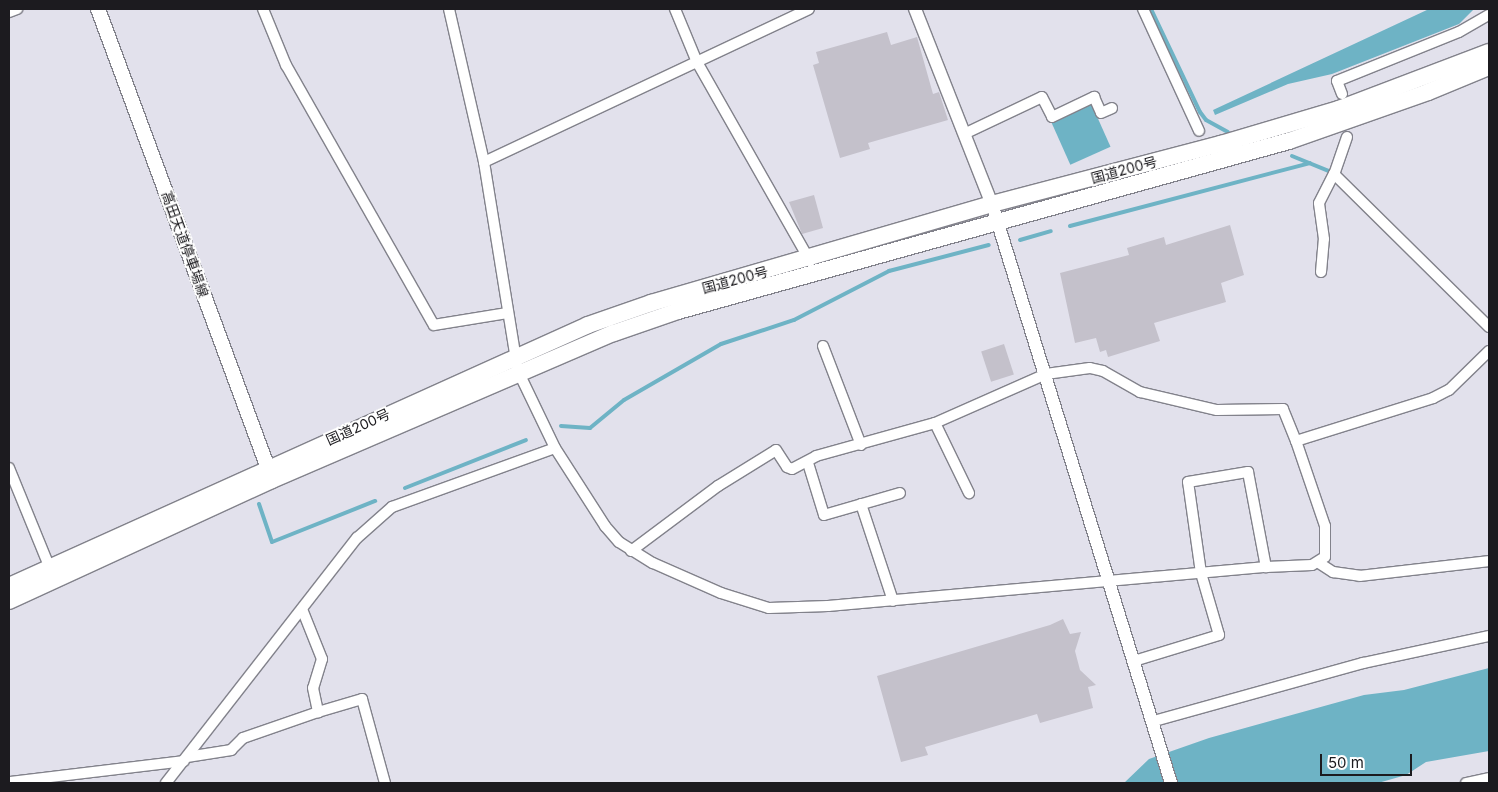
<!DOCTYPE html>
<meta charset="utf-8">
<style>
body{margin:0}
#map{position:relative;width:1498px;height:792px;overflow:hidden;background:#e2e1ec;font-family:Inter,"Noto Sans JP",sans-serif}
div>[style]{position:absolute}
.water>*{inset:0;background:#6eb3c5;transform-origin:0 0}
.stream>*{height:4px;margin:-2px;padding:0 2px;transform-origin:2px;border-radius:2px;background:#6eb3c5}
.building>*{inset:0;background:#c4c1cb;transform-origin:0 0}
.roads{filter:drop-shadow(1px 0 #82828b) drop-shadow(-1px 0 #82828b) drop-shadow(0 1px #82828b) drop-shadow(0 -1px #82828b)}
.minor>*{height:10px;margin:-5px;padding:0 5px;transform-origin:5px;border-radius:5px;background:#fff}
.tertiary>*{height:12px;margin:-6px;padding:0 6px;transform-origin:6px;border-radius:6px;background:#fff}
.secondary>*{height:14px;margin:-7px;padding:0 7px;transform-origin:7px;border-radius:7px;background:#fff}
.trunk>*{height:16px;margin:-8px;padding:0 8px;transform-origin:8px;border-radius:8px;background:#fff}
span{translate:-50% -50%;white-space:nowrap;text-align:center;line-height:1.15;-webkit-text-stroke:4px #fff;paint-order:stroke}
.street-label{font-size:14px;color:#1c1b1f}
.frame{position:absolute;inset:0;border:10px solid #1c1b1f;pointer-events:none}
.scale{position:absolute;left:1320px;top:754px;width:92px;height:22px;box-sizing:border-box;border:2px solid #1c1b1f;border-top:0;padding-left:6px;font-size:15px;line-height:18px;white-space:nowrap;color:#1c1b1f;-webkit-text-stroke:4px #fff;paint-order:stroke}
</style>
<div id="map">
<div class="water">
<i style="clip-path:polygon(1429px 9px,1474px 9px,1459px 24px,1332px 74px,1288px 84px,1215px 115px,1213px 110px)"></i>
<i style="left:1091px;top:103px;width:48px;height:44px;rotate:66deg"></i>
<i style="clip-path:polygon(1489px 668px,1489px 751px,1426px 762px,1406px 775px,1378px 783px,1124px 783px,1149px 759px,1209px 738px,1364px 695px,1404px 690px)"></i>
</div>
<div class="stream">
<i style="left:1151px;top:9px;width:114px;rotate:64.6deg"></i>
<i style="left:1200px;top:112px;width:10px;rotate:53deg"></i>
<i style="left:1206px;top:120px;width:25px;rotate:29deg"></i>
<i style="left:1292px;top:156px;width:42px;rotate:22.3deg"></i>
<i style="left:1070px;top:226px;width:248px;rotate:-14.7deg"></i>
<i style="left:1020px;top:240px;width:32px;rotate:-16deg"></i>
<i style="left:561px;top:426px;width:29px;rotate:4deg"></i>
<i style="left:590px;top:428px;width:44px;rotate:-39.5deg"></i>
<i style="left:624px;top:400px;width:112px;rotate:-30deg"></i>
<i style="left:721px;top:344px;width:77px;rotate:-18.2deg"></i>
<i style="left:794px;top:320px;width:107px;rotate:-27.3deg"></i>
<i style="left:889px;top:271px;width:103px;rotate:-14.6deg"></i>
<i style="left:405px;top:488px;width:130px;rotate:-21.6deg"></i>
<i style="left:259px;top:504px;width:40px;rotate:71.1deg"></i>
<i style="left:272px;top:542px;width:111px;rotate:-21.7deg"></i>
</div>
<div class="building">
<i style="clip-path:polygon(887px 32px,891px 45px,917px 37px,933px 94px,939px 92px,948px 120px,868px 143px,870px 149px,840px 158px,813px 65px,819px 63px,816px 52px)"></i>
<i style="clip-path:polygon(814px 195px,823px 228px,802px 234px,789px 202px)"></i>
<i style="clip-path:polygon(1230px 225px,1244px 275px,1221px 283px,1226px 302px,1154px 323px,1160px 341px,1108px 357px,1106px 350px,1100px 352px,1096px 338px,1075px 343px,1060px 273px,1129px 255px,1127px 248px,1164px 237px,1166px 245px)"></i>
<i style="left:1004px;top:344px;width:32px;height:24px;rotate:72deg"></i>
<i style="clip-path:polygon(1063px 619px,1070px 634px,1081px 632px,1075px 651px,1080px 670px,1096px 685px,1088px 687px,1093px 708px,1040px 723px,1037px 714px,925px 747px,928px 755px,901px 762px,877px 676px,1050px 625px)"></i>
</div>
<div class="roads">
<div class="minor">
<i style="left:263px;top:9px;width:61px;rotate:67.7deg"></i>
<i style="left:286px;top:65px;width:299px;rotate:60.4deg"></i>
<i style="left:434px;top:325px;width:74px;rotate:-9.3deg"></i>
<i style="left:449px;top:9px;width:157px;rotate:77.1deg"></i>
<i style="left:484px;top:162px;width:212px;rotate:80.8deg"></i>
<i style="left:518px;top:371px;width:85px;rotate:64.3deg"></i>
<i style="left:555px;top:448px;width:93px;rotate:57.3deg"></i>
<i style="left:605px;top:526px;width:21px;rotate:49deg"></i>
<i style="left:619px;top:542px;width:40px;rotate:32deg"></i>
<i style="left:653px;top:563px;width:74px;rotate:23.8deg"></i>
<i style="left:721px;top:593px;width:50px;rotate:17.4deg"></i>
<i style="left:769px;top:608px;width:59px;rotate:-1.9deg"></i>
<i style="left:828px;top:606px;width:440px;rotate:-5.1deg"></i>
<i style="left:1266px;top:567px;width:46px;rotate:-2.5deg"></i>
<i style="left:1312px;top:565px;width:15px;rotate:-32deg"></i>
<i style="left:1325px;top:557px;width:31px;rotate:-90deg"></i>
<i style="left:1325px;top:526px;width:90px;rotate:-108.8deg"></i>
<i style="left:1296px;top:441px;width:144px;rotate:-17.4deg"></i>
<i style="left:1433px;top:398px;width:18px;rotate:-27deg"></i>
<i style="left:1449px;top:390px;width:56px;rotate:-44.3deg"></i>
<i style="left:675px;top:9px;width:57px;rotate:67.5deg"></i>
<i style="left:697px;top:62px;width:229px;rotate:60.4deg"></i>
<i style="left:1143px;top:9px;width:134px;rotate:65.3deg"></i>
<i style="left:9px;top:12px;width:9px;rotate:-21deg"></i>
<i style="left:1342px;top:94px;width:14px;rotate:-111deg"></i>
<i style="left:1337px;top:81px;width:131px;rotate:-21.9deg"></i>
<i style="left:1459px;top:32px;width:34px;rotate:-30deg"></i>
<i style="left:964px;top:134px;width:86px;rotate:-25.4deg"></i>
<i style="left:1042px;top:97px;width:22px;rotate:63deg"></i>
<i style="left:1052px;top:117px;width:47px;rotate:-25.5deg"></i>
<i style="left:1094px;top:97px;width:17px;rotate:66deg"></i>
<i style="left:1101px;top:113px;width:12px;rotate:-24deg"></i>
<i style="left:1347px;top:137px;width:39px;rotate:109deg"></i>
<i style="left:1334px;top:174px;width:218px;rotate:44.6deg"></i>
<i style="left:484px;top:162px;width:359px;rotate:-25.2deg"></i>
<i style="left:1321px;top:272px;width:33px;rotate:-85deg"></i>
<i style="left:1324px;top:239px;width:36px;rotate:-98deg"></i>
<i style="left:1319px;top:203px;width:33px;rotate:-63deg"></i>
<i style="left:823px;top:346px;width:106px;rotate:69deg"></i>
<i style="left:935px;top:423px;width:78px;rotate:64.1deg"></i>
<i style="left:808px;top:463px;width:54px;rotate:72.9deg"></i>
<i style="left:824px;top:515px;width:79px;rotate:-16.1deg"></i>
<i style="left:9px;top:468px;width:111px;rotate:67.8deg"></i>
<i style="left:861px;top:504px;width:102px;rotate:71.7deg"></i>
<i style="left:631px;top:551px;width:109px;rotate:-36.8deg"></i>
<i style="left:718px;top:486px;width:68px;rotate:-31.8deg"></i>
<i style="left:776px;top:450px;width:20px;rotate:57deg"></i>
<i style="left:787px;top:467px;width:5px;rotate:22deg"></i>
<i style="left:792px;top:469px;width:27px;rotate:-28deg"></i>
<i style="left:816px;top:456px;width:123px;rotate:-15.5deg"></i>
<i style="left:935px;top:423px;width:121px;rotate:-23.8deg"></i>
<i style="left:1046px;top:374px;width:44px;rotate:-7.8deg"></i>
<i style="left:1090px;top:368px;width:13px;rotate:13deg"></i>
<i style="left:1103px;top:371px;width:43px;rotate:29.6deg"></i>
<i style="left:1140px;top:392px;width:79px;rotate:13.2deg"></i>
<i style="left:1217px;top:410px;width:66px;rotate:-0.9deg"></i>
<i style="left:1283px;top:409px;width:35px;rotate:68deg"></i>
<i style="left:1319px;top:563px;width:17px;rotate:33deg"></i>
<i style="left:1333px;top:572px;width:27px;rotate:8deg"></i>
<i style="left:1360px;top:576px;width:130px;rotate:-6.6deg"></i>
<i style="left:302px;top:609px;width:54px;rotate:68.2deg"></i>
<i style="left:322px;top:659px;width:30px;rotate:107deg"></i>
<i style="left:313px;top:688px;width:25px;rotate:78deg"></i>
<i style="left:318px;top:712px;width:46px;rotate:-16.5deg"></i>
<i style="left:362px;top:699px;width:87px;rotate:74.7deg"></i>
<i style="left:1134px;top:661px;width:89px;rotate:-17deg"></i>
<i style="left:1219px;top:635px;width:65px;rotate:-106.2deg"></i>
<i style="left:1201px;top:573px;width:92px;rotate:-98.1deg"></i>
<i style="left:1188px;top:482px;width:61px;rotate:-9.5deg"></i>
<i style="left:1248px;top:472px;width:97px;rotate:79.3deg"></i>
<i style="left:1154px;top:721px;width:217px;rotate:-15.5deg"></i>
<i style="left:1363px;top:663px;width:129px;rotate:-12.1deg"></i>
<i style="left:187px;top:757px;width:45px;rotate:-9deg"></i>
<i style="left:231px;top:750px;width:17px;rotate:-45deg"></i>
<i style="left:243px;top:738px;width:79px;rotate:-19.1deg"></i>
<i style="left:9px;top:782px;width:176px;rotate:-6.8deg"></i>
<i style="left:166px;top:783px;width:311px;rotate:-52.1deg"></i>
<i style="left:357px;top:538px;width:47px;rotate:-41.5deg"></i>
<i style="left:392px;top:507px;width:173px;rotate:-19.9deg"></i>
<i style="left:1466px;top:783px;width:24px;rotate:-12deg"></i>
</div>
<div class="tertiary">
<i style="left:915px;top:9px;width:210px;rotate:68.5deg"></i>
<i style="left:992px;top:204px;width:606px;rotate:72.82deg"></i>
</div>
<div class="secondary">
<i style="left:98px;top:9px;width:501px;rotate:69.68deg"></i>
</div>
<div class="trunk">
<i style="left:9px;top:586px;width:635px;rotate:-24.26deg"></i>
<i style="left:588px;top:325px;width:67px;rotate:-19.2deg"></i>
<i style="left:651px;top:303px;width:355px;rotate:-16.2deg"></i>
<i style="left:992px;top:204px;width:237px;rotate:-14.7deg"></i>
<i style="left:1221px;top:144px;width:123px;rotate:-16.5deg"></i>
<i style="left:1339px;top:109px;width:160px;rotate:-20.8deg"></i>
<i style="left:9px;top:601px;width:289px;rotate:-24.7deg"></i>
<i style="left:272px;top:480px;width:372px;rotate:-23.3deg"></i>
<i style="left:614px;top:333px;width:68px;rotate:-19deg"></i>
<i style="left:678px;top:311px;width:634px;rotate:-15.55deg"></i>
<i style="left:1289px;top:141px;width:147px;rotate:-19.4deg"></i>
<i style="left:1428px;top:92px;width:66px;rotate:-22.3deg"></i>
</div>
</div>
<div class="street-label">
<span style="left:1124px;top:170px;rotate:-15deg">国道200号</span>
<span style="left:185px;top:244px;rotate:70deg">高田天道停車場線</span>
<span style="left:735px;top:280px;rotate:-15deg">国道200号</span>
<span style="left:358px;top:427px;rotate:-24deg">国道200号</span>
</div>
<div class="frame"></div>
<div class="scale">50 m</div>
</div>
